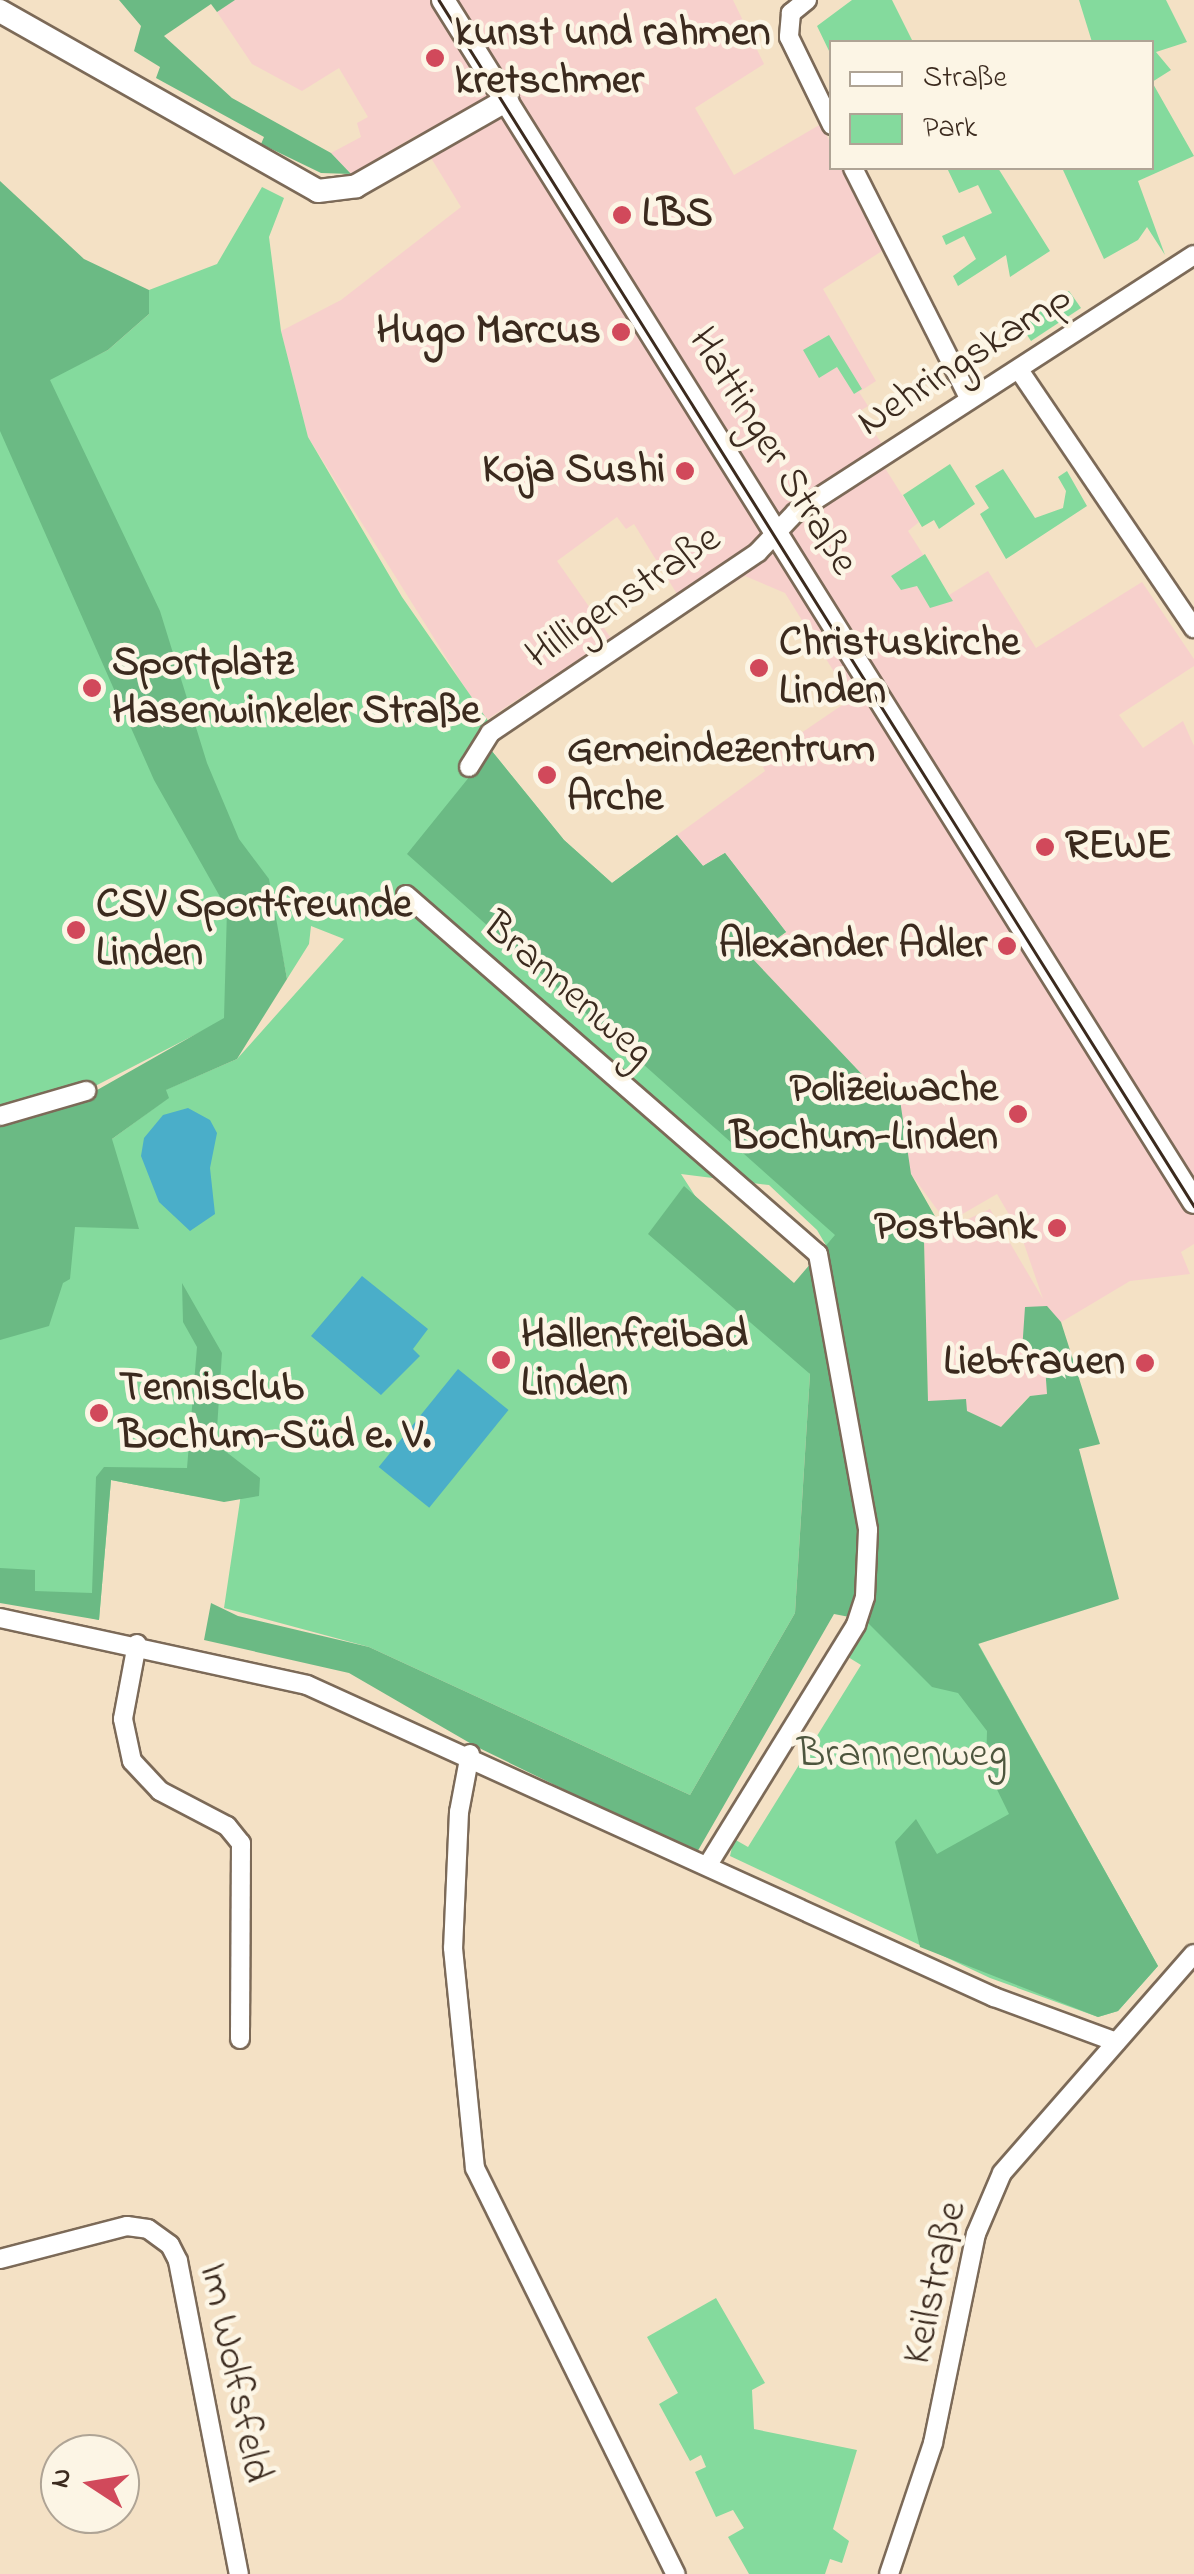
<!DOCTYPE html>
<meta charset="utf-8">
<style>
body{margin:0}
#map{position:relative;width:1194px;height:2574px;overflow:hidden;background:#f4e1c5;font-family:"Indie Flower",sans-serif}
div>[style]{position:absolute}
.built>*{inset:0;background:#f7d0cc}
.green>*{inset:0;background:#84da9d}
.forest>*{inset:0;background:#6bba84}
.water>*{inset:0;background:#4aaec9;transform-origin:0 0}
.roads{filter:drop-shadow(2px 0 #7c6a58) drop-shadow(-2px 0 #7c6a58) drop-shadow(0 2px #7c6a58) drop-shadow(0 -2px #7c6a58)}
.minor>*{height:18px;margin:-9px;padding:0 9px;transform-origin:9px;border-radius:9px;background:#fff}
.tertiary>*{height:22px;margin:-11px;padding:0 11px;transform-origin:11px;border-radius:11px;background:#fff}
.tram>*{height:2.5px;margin:-1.25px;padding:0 1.25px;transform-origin:1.25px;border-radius:1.25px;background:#3b2a1e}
.dots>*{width:28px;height:28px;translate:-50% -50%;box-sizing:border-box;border:5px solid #fcf5e5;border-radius:50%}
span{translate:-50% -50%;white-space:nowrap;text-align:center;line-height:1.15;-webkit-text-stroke:9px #fcf5e5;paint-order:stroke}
.poi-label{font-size:42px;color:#3b2a1e;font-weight:700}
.left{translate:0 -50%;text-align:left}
.right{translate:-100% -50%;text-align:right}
.street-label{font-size:42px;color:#3b2a1e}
.park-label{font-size:42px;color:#4d563e}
.legend{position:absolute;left:829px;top:40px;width:325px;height:130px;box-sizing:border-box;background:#fcf5e5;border:2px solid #afa495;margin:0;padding:12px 18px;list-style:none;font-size:30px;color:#3b2a1e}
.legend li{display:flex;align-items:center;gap:20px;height:50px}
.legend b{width:50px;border:2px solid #afa495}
.north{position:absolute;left:40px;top:2434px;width:100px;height:100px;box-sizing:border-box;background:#fcf5e5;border:2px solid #afa495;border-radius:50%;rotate:282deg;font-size:28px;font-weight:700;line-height:40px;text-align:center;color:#3b2a1e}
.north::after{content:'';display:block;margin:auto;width:35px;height:45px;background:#d1495b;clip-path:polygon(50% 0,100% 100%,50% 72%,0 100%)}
</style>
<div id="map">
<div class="built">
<i style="clip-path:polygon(235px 0,733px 0,764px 64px,695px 108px,734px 175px,821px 124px,831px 144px,832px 168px,844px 168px,885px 249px,823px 289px,876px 381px,859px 392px,868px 406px,860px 411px,882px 444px,873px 449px,919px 522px,908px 531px,949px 595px,988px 571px,1036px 648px,1142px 582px,1194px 659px,1194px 666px,1119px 715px,1143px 748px,1183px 721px,1194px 746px,1194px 1244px,1181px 1252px,1190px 1274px,1130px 1281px,1058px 1324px,1026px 1332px,1024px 1353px,1044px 1352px,1047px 1395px,1029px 1396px,1001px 1427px,928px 1401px,924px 1239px,990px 1209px,1043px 1299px,1021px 1235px,997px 1194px,947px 1223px,911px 1174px,900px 1101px,891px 1105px,750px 956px,786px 933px,724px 853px,703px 867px,677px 835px,765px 771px,760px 761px,851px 699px,785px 593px,745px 576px,688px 612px,634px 524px,626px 529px,617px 517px,557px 561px,611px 638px,488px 719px,479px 710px,308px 437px,281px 331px,341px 300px,461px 207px,417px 135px,351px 174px,331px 153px,361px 137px,357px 123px,368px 117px,339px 68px,302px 91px,252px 64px,217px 12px)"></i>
</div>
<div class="green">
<i style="clip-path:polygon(852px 0,892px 0,912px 40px,832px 42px,831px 55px,817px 26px)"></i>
<i style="clip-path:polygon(1079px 0,1166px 0,1187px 42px,1156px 52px,1171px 70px,1152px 82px,1194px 156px,1138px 181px,1165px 255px,1147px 227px,1138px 240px,1104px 259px,1063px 170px,1152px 168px,1152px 42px,1092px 42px)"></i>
<i style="clip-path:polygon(947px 168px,998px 168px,1050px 251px,1010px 277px,1006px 255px,958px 286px,953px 276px,976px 259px,964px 236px,946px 245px,942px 236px,992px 213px,978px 185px,959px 193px)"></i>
<i style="clip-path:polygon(262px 187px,284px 198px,269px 237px,281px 331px,308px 437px,402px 597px,491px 725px,491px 750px,564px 840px,612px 883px,677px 835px,703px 866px,725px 853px,786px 932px,751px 957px,916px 1374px,978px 1643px,1158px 1966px,1118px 2011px,1098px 2017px,990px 1978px,730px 1856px,734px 1839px,748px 1847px,861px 1665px,848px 1657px,865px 1620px,840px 1269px,817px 1230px,769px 1185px,681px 1174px,810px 1374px,795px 1613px,690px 1795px,369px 1647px,224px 1608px,241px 1494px,194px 1496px,111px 1480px,99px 1620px,0 1595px,0 1268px,112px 1139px,168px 1098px,165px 1090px,237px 1059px,344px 939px,311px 926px,309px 944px,287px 979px,267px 878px,249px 1007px,64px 1102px,0 1122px,0 286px,49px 379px,108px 350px,149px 314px,149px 290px,217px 264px)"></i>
<i style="clip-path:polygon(1069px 291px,1081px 308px,1031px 341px,1018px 321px)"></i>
<i style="clip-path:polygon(829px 335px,862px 389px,854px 394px,837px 367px,819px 378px,803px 350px)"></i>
<i style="clip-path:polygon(950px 464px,975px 504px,939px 529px,934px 520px,922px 527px,903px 495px)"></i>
<i style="clip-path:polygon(1003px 469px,1035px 518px,1063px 508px,1066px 491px,1058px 477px,1067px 471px,1087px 506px,1006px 559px,980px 514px,989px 508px,975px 486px)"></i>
<i style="clip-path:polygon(925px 554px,949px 595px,953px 601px,930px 608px,917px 586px,901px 590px,891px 576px)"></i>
<i style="clip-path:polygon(716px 2298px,765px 2383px,752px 2390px,754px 2429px,857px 2450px,833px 2529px,849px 2541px,842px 2563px,830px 2559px,825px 2574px,749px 2574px,728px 2537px,744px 2528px,733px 2510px,716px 2517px,695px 2472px,706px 2467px,701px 2455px,690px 2461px,659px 2404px,678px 2393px,647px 2337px)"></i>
</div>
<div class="forest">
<i style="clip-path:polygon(119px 0,235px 0,217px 12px,211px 4px,164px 36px,232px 98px,331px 153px,351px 174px,321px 173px,261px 144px,264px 137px,156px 78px,160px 67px,134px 51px,141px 26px)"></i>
<i style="clip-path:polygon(0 181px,84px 259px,149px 290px,149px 314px,108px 350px,50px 380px,160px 611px,207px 763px,239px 839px,269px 879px,287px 979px,237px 1059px,166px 1090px,169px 1098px,112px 1139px,139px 1229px,75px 1227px,70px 1279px,63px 1283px,49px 1326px,0 1340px,0 1123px,76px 1102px,224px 1018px,227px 909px,154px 780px,0 431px)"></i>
<i style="clip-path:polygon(491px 750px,564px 840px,612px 883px,677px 835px,703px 866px,725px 853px,786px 932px,751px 957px,890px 1104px,900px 1100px,911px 1174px,945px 1234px,924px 1240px,928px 1401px,966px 1399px,967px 1411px,1001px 1427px,1030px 1396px,1047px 1394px,1044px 1352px,1022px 1351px,1025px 1307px,1047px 1306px,1061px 1322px,1100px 1444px,1079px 1449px,1119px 1599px,978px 1644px,1158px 1966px,1118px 2011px,1098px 2017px,920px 1947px,895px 1842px,916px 1819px,937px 1854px,1009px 1814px,986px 1767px,987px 1731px,958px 1693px,932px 1687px,865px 1620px,834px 1614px,696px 1854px,475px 1746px,349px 1673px,204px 1640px,211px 1603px,238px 1616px,369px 1647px,690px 1795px,795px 1613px,810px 1374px,648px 1234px,684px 1186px,794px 1283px,835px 1235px,407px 854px)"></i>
<i style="clip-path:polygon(182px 1283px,222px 1353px,216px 1444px,260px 1478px,259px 1496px,224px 1502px,111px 1480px,99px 1620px,0 1603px,0 1568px,35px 1570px,35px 1591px,92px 1593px,96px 1477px,104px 1467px,187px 1468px,197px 1347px,183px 1322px)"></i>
</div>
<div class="water">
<i style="clip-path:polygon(188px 1108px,210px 1120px,217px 1133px,210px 1168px,215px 1214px,190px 1231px,159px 1202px,141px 1156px,144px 1138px,163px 1115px)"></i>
<i style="clip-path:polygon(362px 1276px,428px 1329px,413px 1349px,420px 1356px,381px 1395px,311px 1336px)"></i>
<i style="left:458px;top:1369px;width:65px;height:126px;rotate:39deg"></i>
</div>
<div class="roads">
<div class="minor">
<i style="left:807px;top:0;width:21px;rotate:141deg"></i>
<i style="left:791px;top:13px;width:24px;rotate:95deg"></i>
<i style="left:789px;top:37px;width:98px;rotate:64deg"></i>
<i style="left:853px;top:168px;width:258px;rotate:63.2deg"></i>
<i style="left:1019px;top:370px;width:312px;rotate:55.9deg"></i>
<i style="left:469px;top:767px;width:40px;rotate:-58deg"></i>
<i style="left:490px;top:733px;width:323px;rotate:-34deg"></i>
<i style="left:758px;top:552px;width:54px;rotate:-46.5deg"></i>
<i style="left:795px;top:513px;width:475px;rotate:-32.9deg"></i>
<i style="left:406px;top:895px;width:546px;rotate:41.07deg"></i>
<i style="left:818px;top:1254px;width:280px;rotate:79.7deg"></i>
<i style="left:868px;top:1530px;width:67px;rotate:92.6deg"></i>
<i style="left:865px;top:1597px;width:29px;rotate:108deg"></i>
<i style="left:856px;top:1625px;width:283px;rotate:121.7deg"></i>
<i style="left:0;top:1116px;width:90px;rotate:-16.2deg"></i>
<i style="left:0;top:1618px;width:314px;rotate:12.3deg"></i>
<i style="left:307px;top:1685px;width:755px;rotate:24.43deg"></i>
<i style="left:994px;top:1997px;width:130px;rotate:20.2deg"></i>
<i style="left:137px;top:1644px;width:76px;rotate:100.6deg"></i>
<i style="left:123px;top:1719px;width:43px;rotate:77.9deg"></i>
<i style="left:132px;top:1761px;width:41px;rotate:47deg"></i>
<i style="left:160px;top:1791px;width:76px;rotate:27.6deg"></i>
<i style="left:227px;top:1826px;width:22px;rotate:51deg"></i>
<i style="left:241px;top:1843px;width:196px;rotate:90.3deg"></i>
<i style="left:470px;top:1754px;width:59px;rotate:100.7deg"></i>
<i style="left:459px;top:1812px;width:136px;rotate:92.5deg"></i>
<i style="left:453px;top:1948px;width:221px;rotate:84.3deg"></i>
<i style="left:475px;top:2168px;width:453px;rotate:63.7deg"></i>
<i style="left:0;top:2259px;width:131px;rotate:-14.6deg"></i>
<i style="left:127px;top:2226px;width:21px;rotate:8deg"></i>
<i style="left:148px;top:2229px;width:27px;rotate:36deg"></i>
<i style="left:170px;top:2245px;width:18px;rotate:63deg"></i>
<i style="left:178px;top:2261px;width:319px;rotate:79deg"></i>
<i style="left:889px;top:2574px;width:138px;rotate:-71.4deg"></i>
<i style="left:933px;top:2443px;width:213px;rotate:-78.4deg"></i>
<i style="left:976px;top:2234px;width:66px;rotate:-66.9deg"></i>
<i style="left:1002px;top:2173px;width:291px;rotate:-48.8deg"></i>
</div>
<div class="tertiary">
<i style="left:443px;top:0;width:1417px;rotate:58deg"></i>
<i style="left:0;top:11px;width:365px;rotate:29.5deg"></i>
<i style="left:318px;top:191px;width:38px;rotate:-7deg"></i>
<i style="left:356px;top:186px;width:174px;rotate:-29.7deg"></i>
</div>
</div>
<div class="tram">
<i style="left:439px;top:0;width:1423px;rotate:57.95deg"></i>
</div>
<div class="dots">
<i style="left:435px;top:58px;background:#d1495b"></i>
<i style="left:622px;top:215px;background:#d1495b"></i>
<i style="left:621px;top:332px;background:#d1495b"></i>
<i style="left:685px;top:471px;background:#d1495b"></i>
<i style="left:759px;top:668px;background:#d1495b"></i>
<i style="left:92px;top:688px;background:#d1495b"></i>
<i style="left:547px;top:775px;background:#d1495b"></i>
<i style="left:1045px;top:847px;background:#d1495b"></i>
<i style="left:76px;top:930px;background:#d1495b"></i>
<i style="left:1007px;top:946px;background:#d1495b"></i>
<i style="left:1018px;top:1114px;background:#d1495b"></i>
<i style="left:1057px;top:1228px;background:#d1495b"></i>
<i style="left:501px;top:1360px;background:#d1495b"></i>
<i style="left:1145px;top:1363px;background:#d1495b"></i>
<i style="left:99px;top:1413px;background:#d1495b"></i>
</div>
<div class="poi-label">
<span class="left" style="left:455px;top:58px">kunst und rahmen<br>kretschmer</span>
<span class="left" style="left:642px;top:215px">LBS</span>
<span class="right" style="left:601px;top:332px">Hugo Marcus</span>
<span class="right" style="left:665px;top:471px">Koja Sushi</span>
<span class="left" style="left:779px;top:668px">Christuskirche<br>Linden</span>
<span class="left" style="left:112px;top:688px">Sportplatz<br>Hasenwinkeler Straße</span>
<span class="left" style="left:567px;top:775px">Gemeindezentrum<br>Arche</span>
<span class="left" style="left:1065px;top:847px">REWE</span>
<span class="left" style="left:96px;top:930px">CSV Sportfreunde<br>Linden</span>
<span class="right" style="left:987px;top:946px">Alexander Adler</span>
<span class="right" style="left:998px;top:1114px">Polizeiwache<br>Bochum-Linden</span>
<span class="right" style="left:1037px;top:1228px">Postbank</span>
<span class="left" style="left:521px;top:1360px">Hallenfreibad<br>Linden</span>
<span class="right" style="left:1125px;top:1363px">Liebfrauen</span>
<span class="left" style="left:119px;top:1413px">Tennisclub<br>Bochum-Süd e. V.</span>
</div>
<div class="street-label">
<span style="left:965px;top:361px;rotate:-33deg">Nehringskamp</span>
<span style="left:772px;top:452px;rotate:58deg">Hattinger Straße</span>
<span style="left:624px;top:598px;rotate:-34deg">Hilligenstraße</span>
<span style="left:567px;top:990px;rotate:41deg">Brannenweg</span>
<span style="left:936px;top:2283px;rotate:-77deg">Keilstraße</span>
<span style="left:234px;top:2373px;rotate:78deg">Im Wolfsfeld</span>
</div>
<div class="park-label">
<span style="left:902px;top:1755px">Brannenweg</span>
</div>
<ul class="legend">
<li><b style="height:12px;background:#fff"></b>Straße</li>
<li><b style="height:28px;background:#84da9d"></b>Park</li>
</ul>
<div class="north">N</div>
</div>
